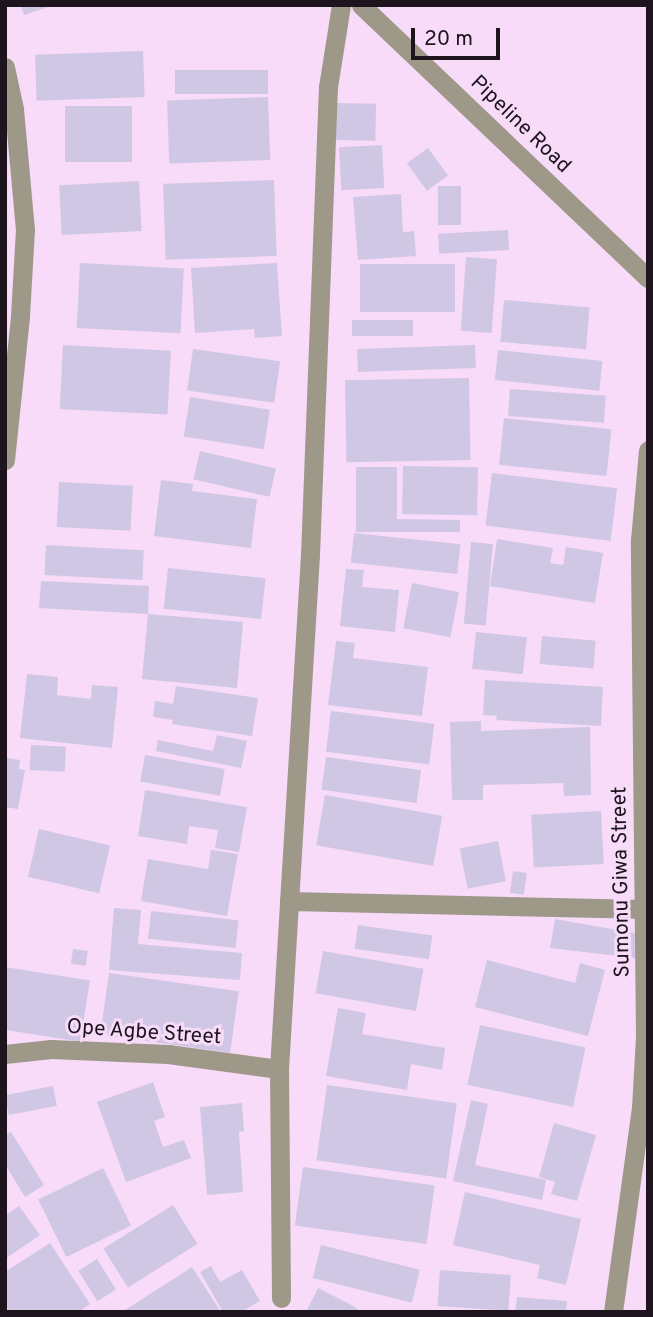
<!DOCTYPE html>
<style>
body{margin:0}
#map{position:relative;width:653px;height:1317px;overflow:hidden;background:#f7dbf9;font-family:Overpass,sans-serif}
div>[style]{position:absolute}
.building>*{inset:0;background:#d0c7e4;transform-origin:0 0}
.minor>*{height:19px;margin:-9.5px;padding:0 9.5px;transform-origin:9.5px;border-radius:9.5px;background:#9e9889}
span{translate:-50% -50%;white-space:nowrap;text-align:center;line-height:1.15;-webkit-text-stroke:6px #f7dbf9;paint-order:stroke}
.street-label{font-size:21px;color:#1d141e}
.frame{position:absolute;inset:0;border:7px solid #1d141e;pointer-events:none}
.scale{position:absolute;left:411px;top:28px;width:89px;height:32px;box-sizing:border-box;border:4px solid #1d141e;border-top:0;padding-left:9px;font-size:21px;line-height:24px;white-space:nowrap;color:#1d141e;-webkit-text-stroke:5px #f7dbf9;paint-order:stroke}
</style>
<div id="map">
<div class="building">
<i style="clip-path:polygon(21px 5px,51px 5px,51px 6px,24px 15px)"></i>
<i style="left:143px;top:51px;width:46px;height:108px;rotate:88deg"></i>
<i style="left:268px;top:70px;width:24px;height:93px;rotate:90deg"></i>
<i style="left:268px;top:97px;width:63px;height:101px;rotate:88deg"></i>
<i style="left:334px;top:103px;width:42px;height:37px;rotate:1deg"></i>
<i style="left:65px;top:106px;width:67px;height:56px"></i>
<i style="left:382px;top:145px;width:43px;height:43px;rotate:87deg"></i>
<i style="left:428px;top:148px;width:34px;height:26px;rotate:54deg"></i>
<i style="left:274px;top:180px;width:76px;height:111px;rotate:88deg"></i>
<i style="left:139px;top:181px;width:50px;height:80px;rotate:87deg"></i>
<i style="left:438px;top:186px;width:23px;height:39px"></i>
<i style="clip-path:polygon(401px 194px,403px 232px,414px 231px,416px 256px,358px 260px,353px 197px)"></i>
<i style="left:508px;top:230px;width:20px;height:70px;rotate:87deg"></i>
<i style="left:466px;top:257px;width:31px;height:74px;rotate:4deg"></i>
<i style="left:80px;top:263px;width:104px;height:65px;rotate:3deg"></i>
<i style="clip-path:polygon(277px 263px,282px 336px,255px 338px,254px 329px,195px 333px,191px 268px)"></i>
<i style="left:455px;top:264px;width:48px;height:95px;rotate:90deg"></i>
<i style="left:504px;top:300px;width:86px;height:42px;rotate:5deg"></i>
<i style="left:413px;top:320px;width:16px;height:61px;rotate:90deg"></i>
<i style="left:63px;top:345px;width:108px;height:64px;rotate:3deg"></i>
<i style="left:475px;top:345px;width:23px;height:118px;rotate:88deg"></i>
<i style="left:193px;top:349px;width:88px;height:42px;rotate:8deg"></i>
<i style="left:498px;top:350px;width:105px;height:30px;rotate:6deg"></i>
<i style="left:469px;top:378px;width:82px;height:124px;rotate:89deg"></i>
<i style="left:510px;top:389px;width:96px;height:27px;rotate:4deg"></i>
<i style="left:190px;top:397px;width:81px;height:40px;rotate:9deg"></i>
<i style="left:504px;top:418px;width:108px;height:47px;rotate:6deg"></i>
<i style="left:200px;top:451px;width:78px;height:29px;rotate:13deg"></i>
<i style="left:403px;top:466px;width:75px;height:48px;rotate:1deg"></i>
<i style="clip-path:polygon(356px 467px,397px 467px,397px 519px,460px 520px,460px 532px,356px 532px)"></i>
<i style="left:492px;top:473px;width:126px;height:53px;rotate:7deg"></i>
<i style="clip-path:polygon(161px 480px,193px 484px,192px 491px,257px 499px,251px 548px,154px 536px)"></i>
<i style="left:59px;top:482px;width:74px;height:45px;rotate:3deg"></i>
<i style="left:354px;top:533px;width:107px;height:30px;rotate:6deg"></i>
<i style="clip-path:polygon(497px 539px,553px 548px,550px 563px,563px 565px,566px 547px,603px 553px,595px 603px,490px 586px)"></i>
<i style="left:471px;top:542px;width:22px;height:82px;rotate:5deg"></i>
<i style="left:46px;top:545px;width:98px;height:30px;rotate:3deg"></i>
<i style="left:168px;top:568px;width:98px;height:41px;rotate:6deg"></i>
<i style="clip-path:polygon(346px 569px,364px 570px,362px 587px,399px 590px,395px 632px,340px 626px)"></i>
<i style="clip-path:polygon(41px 581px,149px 586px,148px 614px,243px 622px,237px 688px,142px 679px,148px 614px,39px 608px)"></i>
<i style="left:412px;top:583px;width:48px;height:46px;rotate:11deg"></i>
<i style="left:476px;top:632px;width:51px;height:37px;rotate:6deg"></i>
<i style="left:542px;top:636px;width:54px;height:28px;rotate:5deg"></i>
<i style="clip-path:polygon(336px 641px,355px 643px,353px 658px,428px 667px,422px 716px,328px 705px)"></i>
<i style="clip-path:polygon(27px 674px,58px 677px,57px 695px,91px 699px,92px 685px,118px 687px,112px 748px,20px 738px)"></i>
<i style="clip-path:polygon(485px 680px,603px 687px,601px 726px,496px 720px,497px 716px,483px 715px)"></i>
<i style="clip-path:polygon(176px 686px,258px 698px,252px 736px,172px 724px,173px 720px,153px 717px,155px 701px,173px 704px)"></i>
<i style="left:331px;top:711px;width:104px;height:41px;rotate:7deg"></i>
<i style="clip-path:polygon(481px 721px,481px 731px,590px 727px,591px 795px,564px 796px,563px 783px,483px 785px,483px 800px,452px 800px,450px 722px)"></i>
<i style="clip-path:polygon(217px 735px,247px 741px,241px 768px,156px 751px,158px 740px,213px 751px)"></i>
<i style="left:31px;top:745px;width:35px;height:25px;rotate:3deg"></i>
<i style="left:145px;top:755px;width:81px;height:27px;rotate:10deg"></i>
<i style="left:326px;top:757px;width:96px;height:33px;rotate:8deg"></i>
<i style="clip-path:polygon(7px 758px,20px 760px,19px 769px,25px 770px,18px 809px,5px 807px)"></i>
<i style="clip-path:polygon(145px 790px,247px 807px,239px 852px,215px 848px,218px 830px,189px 826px,187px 844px,138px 836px)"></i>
<i style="left:325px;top:795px;width:119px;height:51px;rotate:10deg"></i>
<i style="left:601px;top:811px;width:53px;height:70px;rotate:87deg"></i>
<i style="left:39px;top:829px;width:73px;height:49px;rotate:13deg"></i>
<i style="left:498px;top:841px;width:41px;height:39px;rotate:79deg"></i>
<i style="clip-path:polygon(211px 850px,238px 854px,227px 916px,141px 901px,148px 859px,208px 869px)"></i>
<i style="left:513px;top:871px;width:14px;height:22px;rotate:8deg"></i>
<i style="clip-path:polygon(114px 908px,141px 910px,138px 944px,242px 953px,240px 980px,109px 970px)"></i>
<i style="left:151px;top:911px;width:88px;height:28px;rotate:6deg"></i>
<i style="clip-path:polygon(555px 919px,640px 934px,635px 958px,550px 948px)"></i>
<i style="left:358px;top:925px;width:75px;height:24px;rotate:8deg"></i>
<i style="left:73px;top:949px;width:15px;height:15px;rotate:8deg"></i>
<i style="left:323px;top:951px;width:102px;height:43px;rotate:10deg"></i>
<i style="clip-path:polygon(487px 960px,575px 983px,580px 963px,605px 970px,588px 1036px,475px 1007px)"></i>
<i style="left:5px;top:967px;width:86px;height:62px;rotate:9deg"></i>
<i style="left:109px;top:973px;width:131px;height:62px;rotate:8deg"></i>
<i style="clip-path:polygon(338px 1008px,366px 1013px,362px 1034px,445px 1048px,442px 1070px,411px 1064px,407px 1090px,326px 1076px)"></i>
<i style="left:480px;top:1025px;width:108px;height:61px;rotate:12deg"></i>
<i style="clip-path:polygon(153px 1082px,165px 1117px,154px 1121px,163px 1147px,184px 1140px,191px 1158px,126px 1182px,97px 1102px)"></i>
<i style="left:327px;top:1085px;width:131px;height:76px;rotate:8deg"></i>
<i style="left:53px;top:1086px;width:20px;height:49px;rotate:79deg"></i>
<i style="clip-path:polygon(471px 1100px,488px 1104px,475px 1165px,546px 1180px,542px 1200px,453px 1181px)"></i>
<i style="clip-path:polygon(242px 1103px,244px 1131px,239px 1132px,243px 1192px,207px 1195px,200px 1107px)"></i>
<i style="clip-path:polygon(554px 1123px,596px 1135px,577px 1201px,551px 1194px,555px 1182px,539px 1177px)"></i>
<i style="clip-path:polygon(11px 1132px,44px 1185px,25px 1197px,5px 1164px,5px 1135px)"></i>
<i style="left:303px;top:1167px;width:133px;height:59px;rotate:8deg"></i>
<i style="left:103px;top:1168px;width:64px;height:72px;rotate:64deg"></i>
<i style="clip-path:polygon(465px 1192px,581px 1219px,566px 1285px,537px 1278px,540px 1265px,453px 1245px)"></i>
<i style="left:173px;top:1205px;width:46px;height:82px;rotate:58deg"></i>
<i style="clip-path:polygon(19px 1206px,40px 1235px,5px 1259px,5px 1216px)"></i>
<i style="clip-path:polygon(50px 1243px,90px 1304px,78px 1312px,10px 1312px,5px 1305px,5px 1272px)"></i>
<i style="left:321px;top:1245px;width:102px;height:34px;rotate:14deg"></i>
<i style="left:97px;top:1259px;width:36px;height:22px;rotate:58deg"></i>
<i style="clip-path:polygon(211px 1266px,220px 1282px,242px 1270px,260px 1301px,241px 1312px,223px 1312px,200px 1272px)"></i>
<i style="clip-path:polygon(192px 1267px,219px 1309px,214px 1312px,122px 1312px)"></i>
<i style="left:440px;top:1270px;width:71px;height:36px;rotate:4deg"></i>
<i style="clip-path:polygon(318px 1288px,357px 1308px,355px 1312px,306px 1312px)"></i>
<i style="clip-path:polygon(517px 1297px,567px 1301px,566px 1312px,515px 1312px)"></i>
</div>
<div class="minor">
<i style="left:361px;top:5px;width:396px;rotate:43.6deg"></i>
<i style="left:5px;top:67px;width:43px;rotate:77.9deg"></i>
<i style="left:14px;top:109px;width:121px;rotate:84.8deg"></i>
<i style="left:25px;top:229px;width:88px;rotate:93.3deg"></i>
<i style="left:20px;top:317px;width:144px;rotate:96deg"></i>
<i style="left:289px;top:901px;width:356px;rotate:1.3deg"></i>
<i style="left:5px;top:1054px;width:46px;rotate:-6.2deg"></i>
<i style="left:51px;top:1049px;width:117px;rotate:2.4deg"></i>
<i style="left:168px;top:1054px;width:112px;rotate:7.7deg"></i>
<i style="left:281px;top:1298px;width:229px;rotate:-90.5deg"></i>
<i style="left:279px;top:1069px;width:515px;rotate:-86.55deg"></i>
<i style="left:310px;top:555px;width:468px;rotate:-87.8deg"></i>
<i style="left:328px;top:87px;width:83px;rotate:-81deg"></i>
<i style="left:613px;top:1312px;width:206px;rotate:-82.2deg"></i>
<i style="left:641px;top:1108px;width:72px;rotate:-86.8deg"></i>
<i style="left:645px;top:1036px;width:496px;rotate:-90.6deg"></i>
<i style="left:640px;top:540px;width:90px;rotate:-84.9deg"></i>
</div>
<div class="street-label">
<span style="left:520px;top:125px;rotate:44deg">Pipeline Road</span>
<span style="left:622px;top:882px;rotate:-91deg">Sumonu Giwa Street</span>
<span style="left:144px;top:1033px;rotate:4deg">Ope Agbe Street</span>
</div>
<div class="frame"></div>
<div class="scale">20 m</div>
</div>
